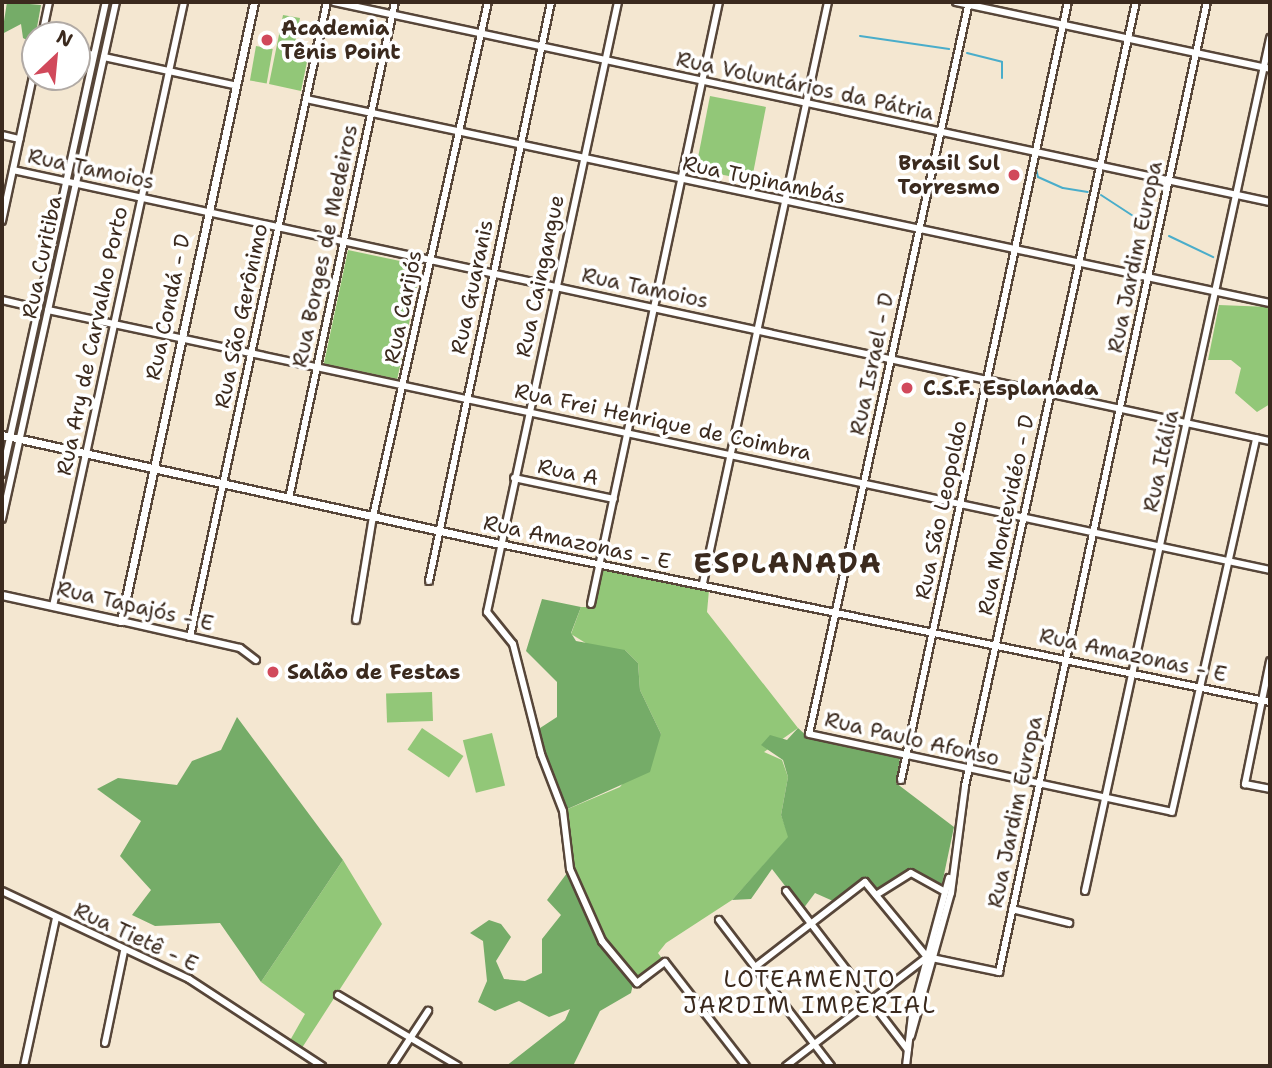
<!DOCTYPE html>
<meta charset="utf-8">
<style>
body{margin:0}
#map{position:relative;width:1272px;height:1068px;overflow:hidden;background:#f4e7d1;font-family:"Shantell Sans",sans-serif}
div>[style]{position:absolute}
.green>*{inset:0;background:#92c778;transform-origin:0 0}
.forest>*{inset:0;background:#75ac68}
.stream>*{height:2px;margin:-1px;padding:0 1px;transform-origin:1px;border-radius:1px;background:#4aadca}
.roads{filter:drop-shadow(2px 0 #574639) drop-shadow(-2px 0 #574639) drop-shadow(0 2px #574639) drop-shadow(0 -2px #574639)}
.minor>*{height:6px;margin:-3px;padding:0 3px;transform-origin:3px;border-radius:3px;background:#fff}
.tertiary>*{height:7px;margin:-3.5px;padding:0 3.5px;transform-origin:3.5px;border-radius:3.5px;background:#fff}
.dots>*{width:19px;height:19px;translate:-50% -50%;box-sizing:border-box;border:4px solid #fff;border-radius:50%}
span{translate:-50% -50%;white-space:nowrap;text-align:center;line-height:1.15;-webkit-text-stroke:7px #fff;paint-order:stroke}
.poi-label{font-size:21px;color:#3b2a1e;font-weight:700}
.left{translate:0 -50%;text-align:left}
.right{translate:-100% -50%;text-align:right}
.street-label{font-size:21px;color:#3b2a1e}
.neighbourhood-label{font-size:23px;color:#3b2a1e;letter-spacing:2px}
.district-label{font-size:28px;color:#3b2a1e;font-weight:700;letter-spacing:2px}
.frame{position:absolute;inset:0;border:4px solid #3b2a1e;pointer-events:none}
.north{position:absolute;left:21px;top:21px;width:70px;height:70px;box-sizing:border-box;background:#fff;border:2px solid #b1aaa5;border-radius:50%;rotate:26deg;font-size:19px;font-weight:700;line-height:28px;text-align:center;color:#3b2a1e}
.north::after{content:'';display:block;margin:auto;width:24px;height:32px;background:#d1495b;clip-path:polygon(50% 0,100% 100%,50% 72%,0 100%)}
</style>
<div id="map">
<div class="green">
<i style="clip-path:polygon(283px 15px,300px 18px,293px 53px,308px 57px,301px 91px,269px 84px)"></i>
<i style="left:256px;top:46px;width:17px;height:35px;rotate:10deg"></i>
<i style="left:710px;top:96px;width:57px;height:75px;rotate:11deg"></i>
<i style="left:348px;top:250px;width:75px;height:116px;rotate:12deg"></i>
<i style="clip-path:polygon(1219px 305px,1270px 307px,1270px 404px,1257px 412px,1235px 393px,1241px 368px,1231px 360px,1208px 360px)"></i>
<i style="clip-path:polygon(603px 570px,709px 590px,707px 612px,798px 728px,764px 752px,782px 760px,788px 777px,781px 815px,789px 837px,732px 900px,666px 943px,658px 953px,663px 960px,634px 980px,602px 941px,570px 869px,563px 811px,620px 787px,661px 734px,640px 690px,638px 663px,625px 650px,597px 650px,571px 634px,581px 607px,593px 607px)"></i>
<i style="left:432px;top:692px;width:29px;height:46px;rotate:88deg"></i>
<i style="left:422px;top:728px;width:50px;height:26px;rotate:34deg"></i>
<i style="left:492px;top:733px;width:54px;height:30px;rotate:76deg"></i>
<i style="clip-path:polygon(343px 860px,382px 924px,300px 1051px,288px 1044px,305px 1014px,261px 982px)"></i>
</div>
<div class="forest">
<i style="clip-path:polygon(7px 2px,41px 5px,34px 44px,23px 38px,21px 24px,2px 34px)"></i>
<i style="clip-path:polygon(542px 599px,581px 607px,571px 633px,576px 641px,625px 650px,638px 663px,640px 690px,661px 734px,650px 772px,563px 811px,537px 730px,557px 717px,557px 682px,526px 651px)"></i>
<i style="clip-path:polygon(237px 717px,343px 860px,261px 982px,220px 923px,155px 926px,132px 915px,151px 890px,120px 856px,141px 821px,97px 789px,118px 778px,177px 785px,192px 761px,221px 750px)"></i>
<i style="clip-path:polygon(798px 728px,808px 737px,900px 758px,896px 783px,954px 827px,942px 884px,909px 868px,877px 891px,865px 877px,833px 901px,815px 893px,803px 909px,772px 869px,751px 899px,732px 900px,788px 837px,781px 815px,788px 777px,783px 760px,761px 745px,770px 735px,787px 740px)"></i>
<i style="clip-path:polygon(570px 869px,602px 941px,634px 980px,631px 993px,600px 1011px,573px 1066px,506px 1066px,565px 1020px,570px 1009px,549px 1017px,519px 1001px,495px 1011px,478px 1002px,487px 981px,483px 941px,470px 933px,489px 920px,501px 924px,511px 937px,496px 961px,504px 979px,525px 981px,542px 973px,542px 939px,561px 915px,547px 900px)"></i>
</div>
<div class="stream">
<i style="left:860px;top:36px;width:90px;rotate:8.3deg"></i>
<i style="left:967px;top:53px;width:36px;rotate:14deg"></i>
<i style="left:1002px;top:62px;width:16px;rotate:90deg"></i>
<i style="left:1036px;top:169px;width:8px;rotate:76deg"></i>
<i style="left:1038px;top:177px;width:27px;rotate:24deg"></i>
<i style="left:1063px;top:188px;width:25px;rotate:9deg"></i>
<i style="left:1101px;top:195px;width:59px;rotate:33.1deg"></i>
<i style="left:1169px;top:236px;width:49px;rotate:25.5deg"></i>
<i style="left:1254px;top:303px;width:16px;rotate:14deg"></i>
</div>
<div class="roads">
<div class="minor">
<i style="left:334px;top:2px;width:957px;rotate:12.06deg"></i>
<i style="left:618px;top:2px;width:624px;rotate:102.12deg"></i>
<i style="left:487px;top:612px;width:41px;rotate:50.9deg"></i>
<i style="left:513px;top:644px;width:114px;rotate:75.7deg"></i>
<i style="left:541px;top:754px;width:61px;rotate:68.9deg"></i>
<i style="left:563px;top:811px;width:58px;rotate:83.1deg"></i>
<i style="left:570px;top:869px;width:79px;rotate:66deg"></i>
<i style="left:602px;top:941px;width:55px;rotate:50.2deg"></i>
<i style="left:637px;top:983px;width:35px;rotate:-37deg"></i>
<i style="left:665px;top:962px;width:132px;rotate:52.1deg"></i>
<i style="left:956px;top:2px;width:321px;rotate:12deg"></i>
<i style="left:969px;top:2px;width:749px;rotate:102.33deg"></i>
<i style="left:809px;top:734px;width:371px;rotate:12.1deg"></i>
<i style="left:1172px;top:812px;width:383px;rotate:-77.3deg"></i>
<i style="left:42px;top:35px;width:34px;rotate:-78deg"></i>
<i style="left:77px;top:51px;width:17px;rotate:13deg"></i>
<i style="left:104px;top:57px;width:133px;rotate:12.2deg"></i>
<i style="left:306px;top:99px;width:985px;rotate:11.95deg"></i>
<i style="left:2px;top:135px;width:18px;rotate:13deg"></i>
<i style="left:13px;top:170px;width:1286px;rotate:12.17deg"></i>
<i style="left:2px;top:221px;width:157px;rotate:-77.9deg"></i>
<i style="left:2px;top:300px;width:37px;rotate:13deg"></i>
<i style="left:48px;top:310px;width:1249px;rotate:12.01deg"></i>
<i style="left:2px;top:474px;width:483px;rotate:-77.6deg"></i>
<i style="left:514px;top:478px;width:102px;rotate:11.9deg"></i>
<i style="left:289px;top:498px;width:507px;rotate:-77.94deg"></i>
<i style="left:2px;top:519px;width:529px;rotate:-77.57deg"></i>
<i style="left:500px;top:544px;width:786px;rotate:11.6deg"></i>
<i style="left:429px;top:581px;width:592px;rotate:-78.1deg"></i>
<i style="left:703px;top:583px;width:594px;rotate:-77.86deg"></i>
<i style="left:591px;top:604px;width:615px;rotate:-78deg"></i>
<i style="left:53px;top:606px;width:618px;rotate:-77.76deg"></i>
<i style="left:356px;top:620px;width:105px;rotate:-80.7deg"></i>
<i style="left:373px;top:516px;width:527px;rotate:-77.39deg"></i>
<i style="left:121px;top:621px;width:122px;rotate:12.8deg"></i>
<i style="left:240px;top:648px;width:20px;rotate:37deg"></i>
<i style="left:190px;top:637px;width:650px;rotate:-77.83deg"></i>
<i style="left:1270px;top:661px;width:126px;rotate:101.5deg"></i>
<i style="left:1245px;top:784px;width:25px;rotate:11deg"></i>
<i style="left:901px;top:780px;width:796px;rotate:-77.89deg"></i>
<i style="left:2px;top:891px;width:207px;rotate:25.2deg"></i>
<i style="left:189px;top:979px;width:159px;rotate:33.2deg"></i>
<i style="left:786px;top:891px;width:200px;rotate:52.5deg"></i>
<i style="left:1085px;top:891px;width:873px;rotate:-77.76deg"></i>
<i style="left:876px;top:895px;width:41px;rotate:-32.2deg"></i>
<i style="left:911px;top:873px;width:38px;rotate:29deg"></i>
<i style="left:1012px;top:909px;width:59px;rotate:13.8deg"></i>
<i style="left:719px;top:920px;width:184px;rotate:52.5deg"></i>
<i style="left:927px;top:957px;width:74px;rotate:11.8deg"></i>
<i style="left:999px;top:972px;width:992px;rotate:-77.9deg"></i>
<i style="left:755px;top:967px;width:139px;rotate:-37.7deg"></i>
<i style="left:865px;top:882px;width:97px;rotate:50.4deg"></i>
<i style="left:338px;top:995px;width:139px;rotate:30.6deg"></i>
<i style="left:911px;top:1036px;width:148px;rotate:-74.4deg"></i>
<i style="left:951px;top:893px;width:108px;rotate:-82.5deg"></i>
<i style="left:965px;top:786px;width:802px;rotate:-77.7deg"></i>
<i style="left:105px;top:1043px;width:94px;rotate:-78.3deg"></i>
<i style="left:24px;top:1066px;width:151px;rotate:-77.8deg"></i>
<i style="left:392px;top:1066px;width:66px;rotate:-56.8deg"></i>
<i style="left:786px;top:1066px;width:178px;rotate:-37.7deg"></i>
<i style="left:906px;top:1066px;width:51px;rotate:-83.3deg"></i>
<i style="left:912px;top:1015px;width:142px;rotate:-74.9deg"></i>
</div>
<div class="tertiary">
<i style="left:2px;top:435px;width:510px;rotate:12.35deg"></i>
<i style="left:2px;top:595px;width:122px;rotate:12.3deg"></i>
<i style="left:121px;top:621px;width:633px;rotate:-77.87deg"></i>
</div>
</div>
<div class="dots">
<i style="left:267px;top:40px;background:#d1495b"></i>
<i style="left:1014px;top:175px;background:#d1495b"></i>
<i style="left:907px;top:388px;background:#d1495b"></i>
<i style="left:273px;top:672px;background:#d1495b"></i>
</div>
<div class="poi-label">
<span class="left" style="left:281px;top:40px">Academia<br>Tênis Point</span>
<span class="right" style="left:1000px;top:175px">Brasil Sul<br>Torresmo</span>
<span class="left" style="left:923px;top:388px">C.S.F. Esplanada</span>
<span class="left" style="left:287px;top:672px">Salão de Festas</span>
</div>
<div class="street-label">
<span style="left:805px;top:86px;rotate:12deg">Rua Voluntários da Pátria</span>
<span style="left:91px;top:169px;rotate:12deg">Rua Tamoios</span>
<span style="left:764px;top:180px;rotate:12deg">Rua Tupinambás</span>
<span style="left:325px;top:246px;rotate:-78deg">Rua Borges de Medeiros</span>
<span style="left:42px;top:257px;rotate:-78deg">Rua Curitiba</span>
<span style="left:1135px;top:257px;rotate:-78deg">Rua Jardim Europa</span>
<span style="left:540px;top:276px;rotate:-78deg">Rua Caingangue</span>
<span style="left:472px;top:287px;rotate:-78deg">Rua Guaranis</span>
<span style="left:645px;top:288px;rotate:12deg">Rua Tamoios</span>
<span style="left:168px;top:307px;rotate:-78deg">Rua Condá - D</span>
<span style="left:403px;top:307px;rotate:-78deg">Rua Carijós</span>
<span style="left:241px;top:316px;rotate:-78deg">Rua São Gerônimo</span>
<span style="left:92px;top:341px;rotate:-78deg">Rua Ary de Carvalho Porto</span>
<span style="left:872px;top:364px;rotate:-78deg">Rua Israel - D</span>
<span style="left:663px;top:422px;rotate:12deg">Rua Frei Henrique de Coimbra</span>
<span style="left:1161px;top:461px;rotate:-78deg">Rua Itália</span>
<span style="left:568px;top:472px;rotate:12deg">Rua A</span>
<span style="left:941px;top:510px;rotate:-78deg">Rua São Leopoldo</span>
<span style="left:1006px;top:515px;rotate:-78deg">Rua Montevidéo - D</span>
<span style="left:577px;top:542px;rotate:12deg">Rua Amazonas - E</span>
<span style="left:135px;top:606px;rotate:13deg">Rua Tapajós - E</span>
<span style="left:1133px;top:655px;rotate:12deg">Rua Amazonas - E</span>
<span style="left:912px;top:739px;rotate:13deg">Rua Paulo Afonso</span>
<span style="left:1015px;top:812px;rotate:-78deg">Rua Jardim Europa</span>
<span style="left:136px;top:937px;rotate:25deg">Rua Tietê - E</span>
</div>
<div class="neighbourhood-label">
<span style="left:810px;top:992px">LOTEAMENTO<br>JARDIM IMPERIAL</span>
</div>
<div class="district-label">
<span style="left:788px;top:563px">ESPLANADA</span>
</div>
<div class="frame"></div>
<div class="north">N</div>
</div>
